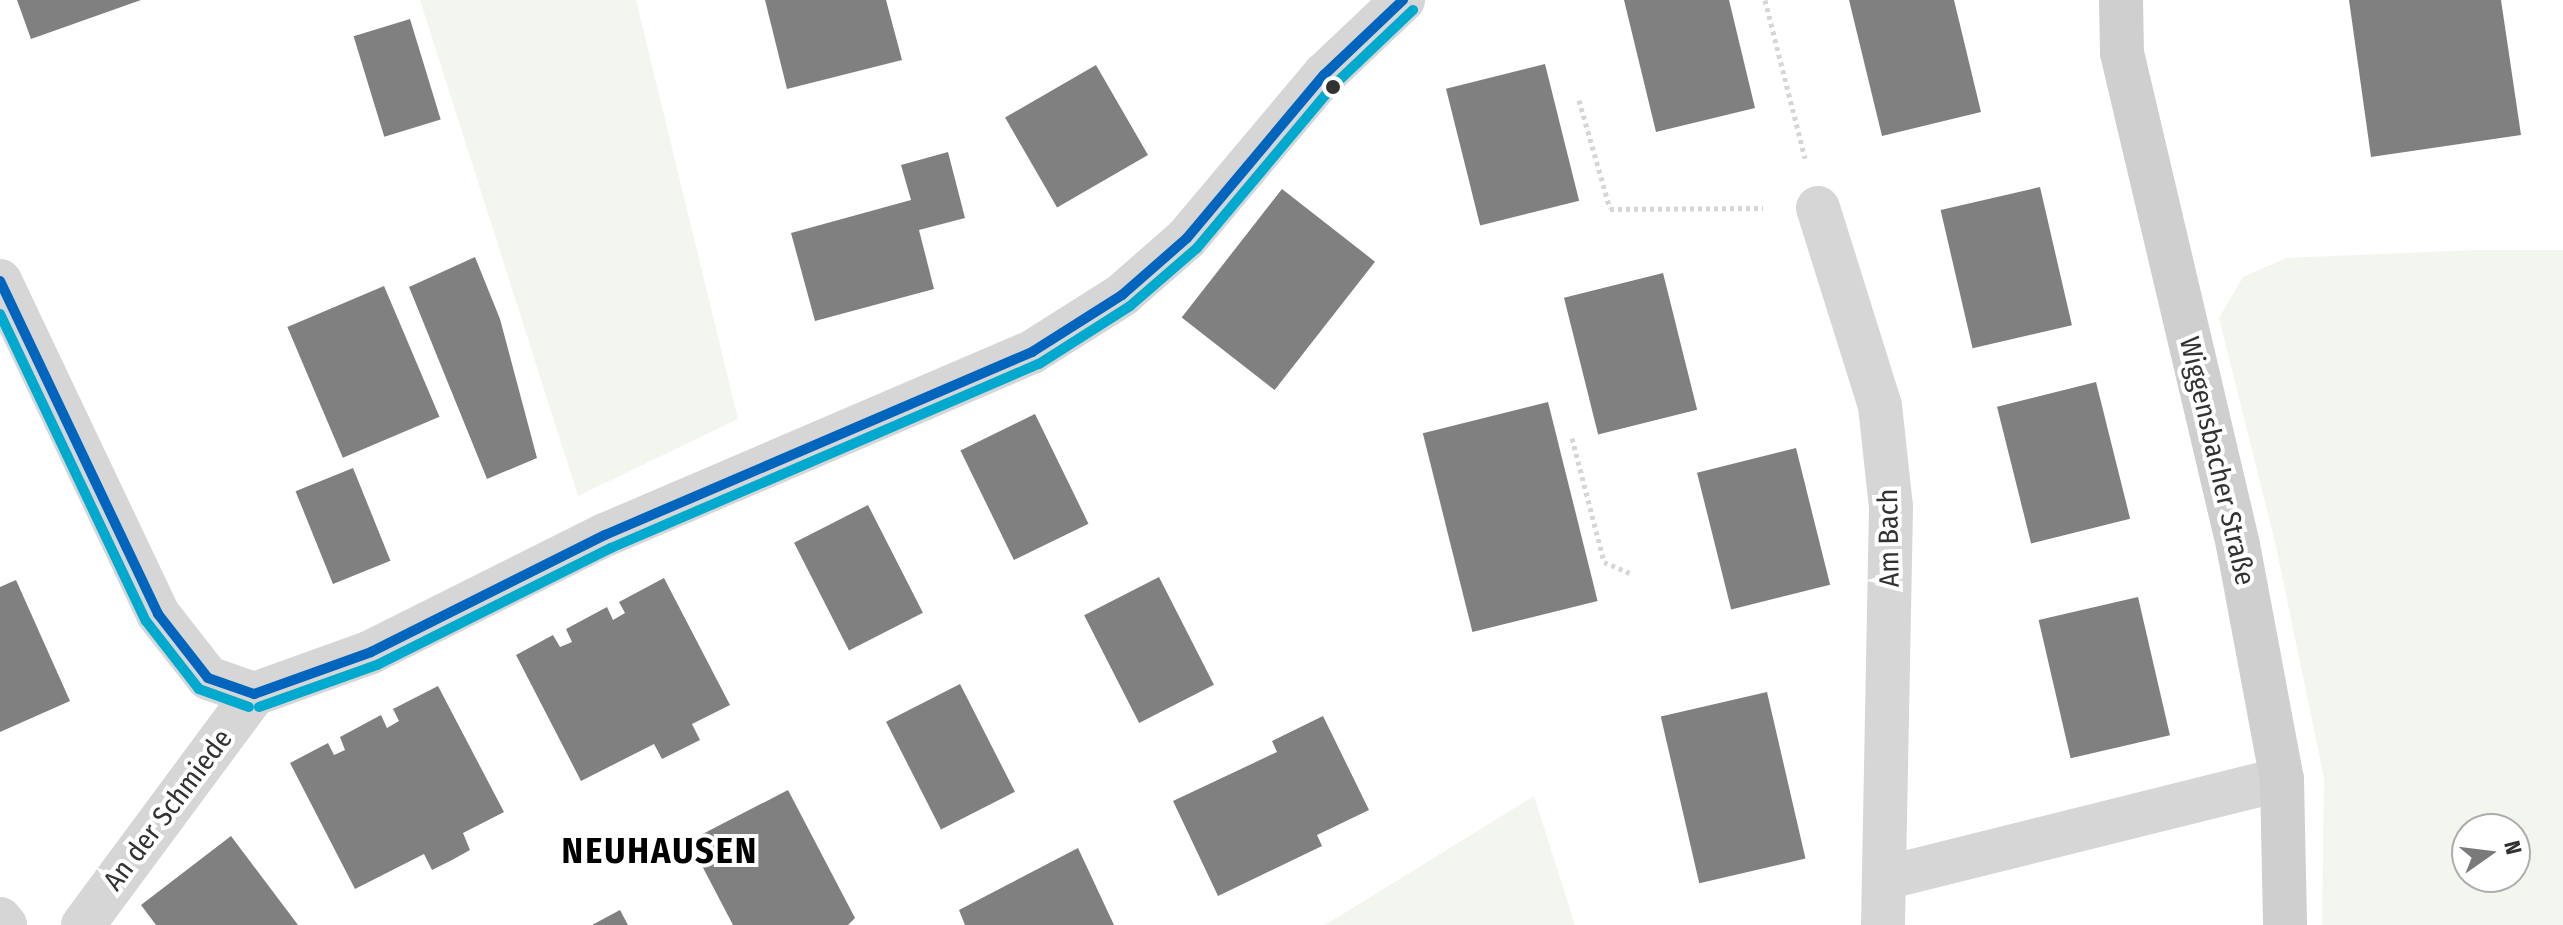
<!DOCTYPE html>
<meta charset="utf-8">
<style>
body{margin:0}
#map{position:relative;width:2563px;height:925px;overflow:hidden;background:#fff;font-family:"Fira Sans Condensed",sans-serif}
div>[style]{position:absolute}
.green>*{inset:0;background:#f3f6ee}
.building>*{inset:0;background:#808080;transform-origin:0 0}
.path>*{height:5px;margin-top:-2.5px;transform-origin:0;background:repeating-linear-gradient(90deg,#d6d6d6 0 4px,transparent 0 8px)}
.street>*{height:44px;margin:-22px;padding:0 22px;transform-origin:22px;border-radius:22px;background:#d6d6d6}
.secondary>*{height:44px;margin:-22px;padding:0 22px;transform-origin:22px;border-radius:22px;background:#cfcfcf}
.bus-1>*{height:10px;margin:-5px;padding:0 5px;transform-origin:5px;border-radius:5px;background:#0065bd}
.bus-2>*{height:10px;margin:-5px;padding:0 5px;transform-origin:5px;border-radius:5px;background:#00a9ce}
.dots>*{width:22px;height:22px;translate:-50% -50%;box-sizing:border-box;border:4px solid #fff;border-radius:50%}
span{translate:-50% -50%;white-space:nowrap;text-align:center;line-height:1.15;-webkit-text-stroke:8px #fff;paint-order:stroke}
.street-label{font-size:28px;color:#323232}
.district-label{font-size:36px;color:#000;font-weight:700;letter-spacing:2px}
.north{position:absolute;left:2451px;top:813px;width:80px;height:80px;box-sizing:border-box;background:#fff;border:2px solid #adadad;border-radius:50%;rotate:76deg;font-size:22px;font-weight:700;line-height:32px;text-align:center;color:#323232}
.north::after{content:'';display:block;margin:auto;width:28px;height:36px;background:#7a7a7a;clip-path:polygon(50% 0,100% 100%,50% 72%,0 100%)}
</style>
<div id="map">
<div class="green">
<i style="clip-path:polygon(420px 0,636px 0,738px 419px,578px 496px)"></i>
<i style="clip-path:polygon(evenodd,2474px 250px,2563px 250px,2563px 925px,2322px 925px,2324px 778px,2275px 542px,2219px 318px,2243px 277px,2286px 258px,2474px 250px,2467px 829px,2515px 829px,2515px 877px,2467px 877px,2467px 829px)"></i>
<i style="clip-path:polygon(1534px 796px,1575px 925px,1324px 925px,1325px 925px)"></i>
</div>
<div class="building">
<i style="clip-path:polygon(17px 0,141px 0,31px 39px)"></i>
<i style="clip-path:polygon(765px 0,886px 0,902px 60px,787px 89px)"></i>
<i style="clip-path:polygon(1624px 0,1729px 0,1755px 108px,1656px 132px)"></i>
<i style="clip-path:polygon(1849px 0,1954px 0,1981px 112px,1882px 136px)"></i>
<i style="clip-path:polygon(2349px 0,2501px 0,2521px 135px,2371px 157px)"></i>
<i style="left:410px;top:19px;width:105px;height:59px;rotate:73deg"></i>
<i style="left:1545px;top:64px;width:141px;height:102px;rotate:76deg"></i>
<i style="left:1096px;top:65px;width:104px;height:105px;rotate:60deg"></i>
<i style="clip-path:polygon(948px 152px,965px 218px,919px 230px,934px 289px,815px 321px,791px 233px,911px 200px,901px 165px)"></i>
<i style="left:2040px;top:187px;width:142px;height:102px;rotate:77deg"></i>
<i style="left:1282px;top:189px;width:118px;height:163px;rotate:38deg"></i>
<i style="clip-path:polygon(475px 257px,500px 319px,537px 458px,487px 479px,409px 287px)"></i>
<i style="left:1663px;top:273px;width:141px;height:102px;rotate:76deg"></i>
<i style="left:384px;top:286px;width:142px;height:105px;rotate:67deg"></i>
<i style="left:2096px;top:382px;width:141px;height:102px;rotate:76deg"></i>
<i style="left:1548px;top:402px;width:205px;height:129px;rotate:76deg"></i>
<i style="left:1035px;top:414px;width:122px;height:83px;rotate:64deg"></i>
<i style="left:1796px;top:448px;width:141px;height:102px;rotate:76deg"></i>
<i style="left:353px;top:468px;width:100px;height:62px;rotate:68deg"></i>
<i style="left:868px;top:505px;width:121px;height:83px;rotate:63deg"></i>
<i style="left:1159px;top:577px;width:121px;height:84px;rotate:63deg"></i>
<i style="clip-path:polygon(664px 578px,730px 705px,692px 724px,700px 740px,662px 759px,654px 744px,581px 781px,516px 655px,553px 635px,560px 647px,572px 642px,566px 629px,607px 607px,613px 620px,625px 613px,619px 602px)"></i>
<i style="clip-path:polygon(16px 580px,70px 701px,0 732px,0 587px)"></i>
<i style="left:2138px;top:597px;width:142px;height:102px;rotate:77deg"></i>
<i style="left:960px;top:684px;width:121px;height:83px;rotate:63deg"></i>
<i style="clip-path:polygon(438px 686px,504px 812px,463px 833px,470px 850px,452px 860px,432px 870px,424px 854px,355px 889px,290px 763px,328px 743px,334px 755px,345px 750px,340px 737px,381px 715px,387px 728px,399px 721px,393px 709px)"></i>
<i style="left:1767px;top:692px;width:171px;height:109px;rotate:77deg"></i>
<i style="clip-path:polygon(1323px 716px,1369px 810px,1317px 835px,1322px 846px,1218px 896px,1173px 801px,1277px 752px,1272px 741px)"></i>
<i style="clip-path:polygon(788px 790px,855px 918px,848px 925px,733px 925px,689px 841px)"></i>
<i style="clip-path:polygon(231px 836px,298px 925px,156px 925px,141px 905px)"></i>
<i style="clip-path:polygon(1078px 848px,1114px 925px,965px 925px,959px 910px)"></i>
<i style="clip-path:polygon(620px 910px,628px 925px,592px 925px)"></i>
</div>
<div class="path">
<i style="left:1765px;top:0;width:163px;rotate:75.8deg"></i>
<i style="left:1579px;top:100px;width:113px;rotate:74.1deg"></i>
<i style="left:1610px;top:209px;width:153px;rotate:-0.4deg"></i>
<i style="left:1572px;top:438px;width:128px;rotate:75.5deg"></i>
<i style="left:1604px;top:562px;width:28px;rotate:23deg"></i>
</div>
<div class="street">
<i style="left:1818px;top:208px;width:207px;rotate:72.6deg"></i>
<i style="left:1880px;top:406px;width:102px;rotate:83.8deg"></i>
<i style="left:1891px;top:507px;width:418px;rotate:91.1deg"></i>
<i style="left:0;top:281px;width:369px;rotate:64.6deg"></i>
<i style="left:158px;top:614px;width:81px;rotate:52deg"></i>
<i style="left:208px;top:678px;width:49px;rotate:19.2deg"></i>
<i style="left:254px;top:694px;width:124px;rotate:-19.7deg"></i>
<i style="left:371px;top:652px;width:262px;rotate:-26.6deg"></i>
<i style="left:605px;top:535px;width:465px;rotate:-23.2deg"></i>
<i style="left:1032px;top:352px;width:107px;rotate:-32.3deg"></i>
<i style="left:1122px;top:295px;width:86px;rotate:-41.2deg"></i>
<i style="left:1187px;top:238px;width:213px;rotate:-50deg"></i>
<i style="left:1324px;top:75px;width:109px;rotate:-43.5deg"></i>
<i style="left:1885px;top:878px;width:409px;rotate:-14deg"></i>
<i style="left:0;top:919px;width:8px;rotate:50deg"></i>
<i style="left:83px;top:925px;width:287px;rotate:-53.5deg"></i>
</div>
<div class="secondary">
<i style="left:2121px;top:0;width:53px;rotate:88.9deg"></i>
<i style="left:2122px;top:53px;width:505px;rotate:76.73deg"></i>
<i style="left:2238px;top:545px;width:238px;rotate:79.4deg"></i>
<i style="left:2282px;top:779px;width:146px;rotate:88.8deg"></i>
</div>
<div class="bus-1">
<i style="left:0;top:281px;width:369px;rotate:64.6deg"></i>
<i style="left:158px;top:614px;width:81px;rotate:52deg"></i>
<i style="left:208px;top:678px;width:49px;rotate:19.2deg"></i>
<i style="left:254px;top:694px;width:124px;rotate:-19.7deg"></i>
<i style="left:371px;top:652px;width:262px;rotate:-26.6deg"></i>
<i style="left:605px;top:535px;width:465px;rotate:-23.2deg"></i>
<i style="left:1032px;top:352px;width:107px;rotate:-32.3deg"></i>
<i style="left:1122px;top:295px;width:86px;rotate:-41.2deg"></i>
<i style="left:1187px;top:238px;width:213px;rotate:-50deg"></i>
<i style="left:1324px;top:75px;width:109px;rotate:-43.5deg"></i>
</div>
<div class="bus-2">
<i style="left:0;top:314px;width:340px;rotate:64.6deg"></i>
<i style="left:146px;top:621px;width:86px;rotate:52.1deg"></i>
<i style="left:199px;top:689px;width:53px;rotate:19.8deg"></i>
<i style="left:259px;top:707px;width:125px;rotate:-19.6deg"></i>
<i style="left:377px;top:665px;width:262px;rotate:-26.6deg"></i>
<i style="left:611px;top:548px;width:466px;rotate:-23.3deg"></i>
<i style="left:1039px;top:364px;width:108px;rotate:-32.5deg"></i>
<i style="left:1130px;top:306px;width:89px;rotate:-40.9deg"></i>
<i style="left:1197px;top:248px;width:213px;rotate:-50deg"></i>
<i style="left:1334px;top:85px;width:109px;rotate:-43.5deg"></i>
</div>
<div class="dots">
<i style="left:1333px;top:87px;background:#323232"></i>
</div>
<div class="street-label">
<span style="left:2217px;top:461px;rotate:77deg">Wiggensbacher Straße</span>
<span style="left:1889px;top:538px;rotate:-91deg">Am Bach</span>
<span style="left:168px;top:810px;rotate:-53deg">An der Schmiede</span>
</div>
<div class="district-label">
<span style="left:660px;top:852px">NEUHAUSEN</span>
</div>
<div class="north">N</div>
</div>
